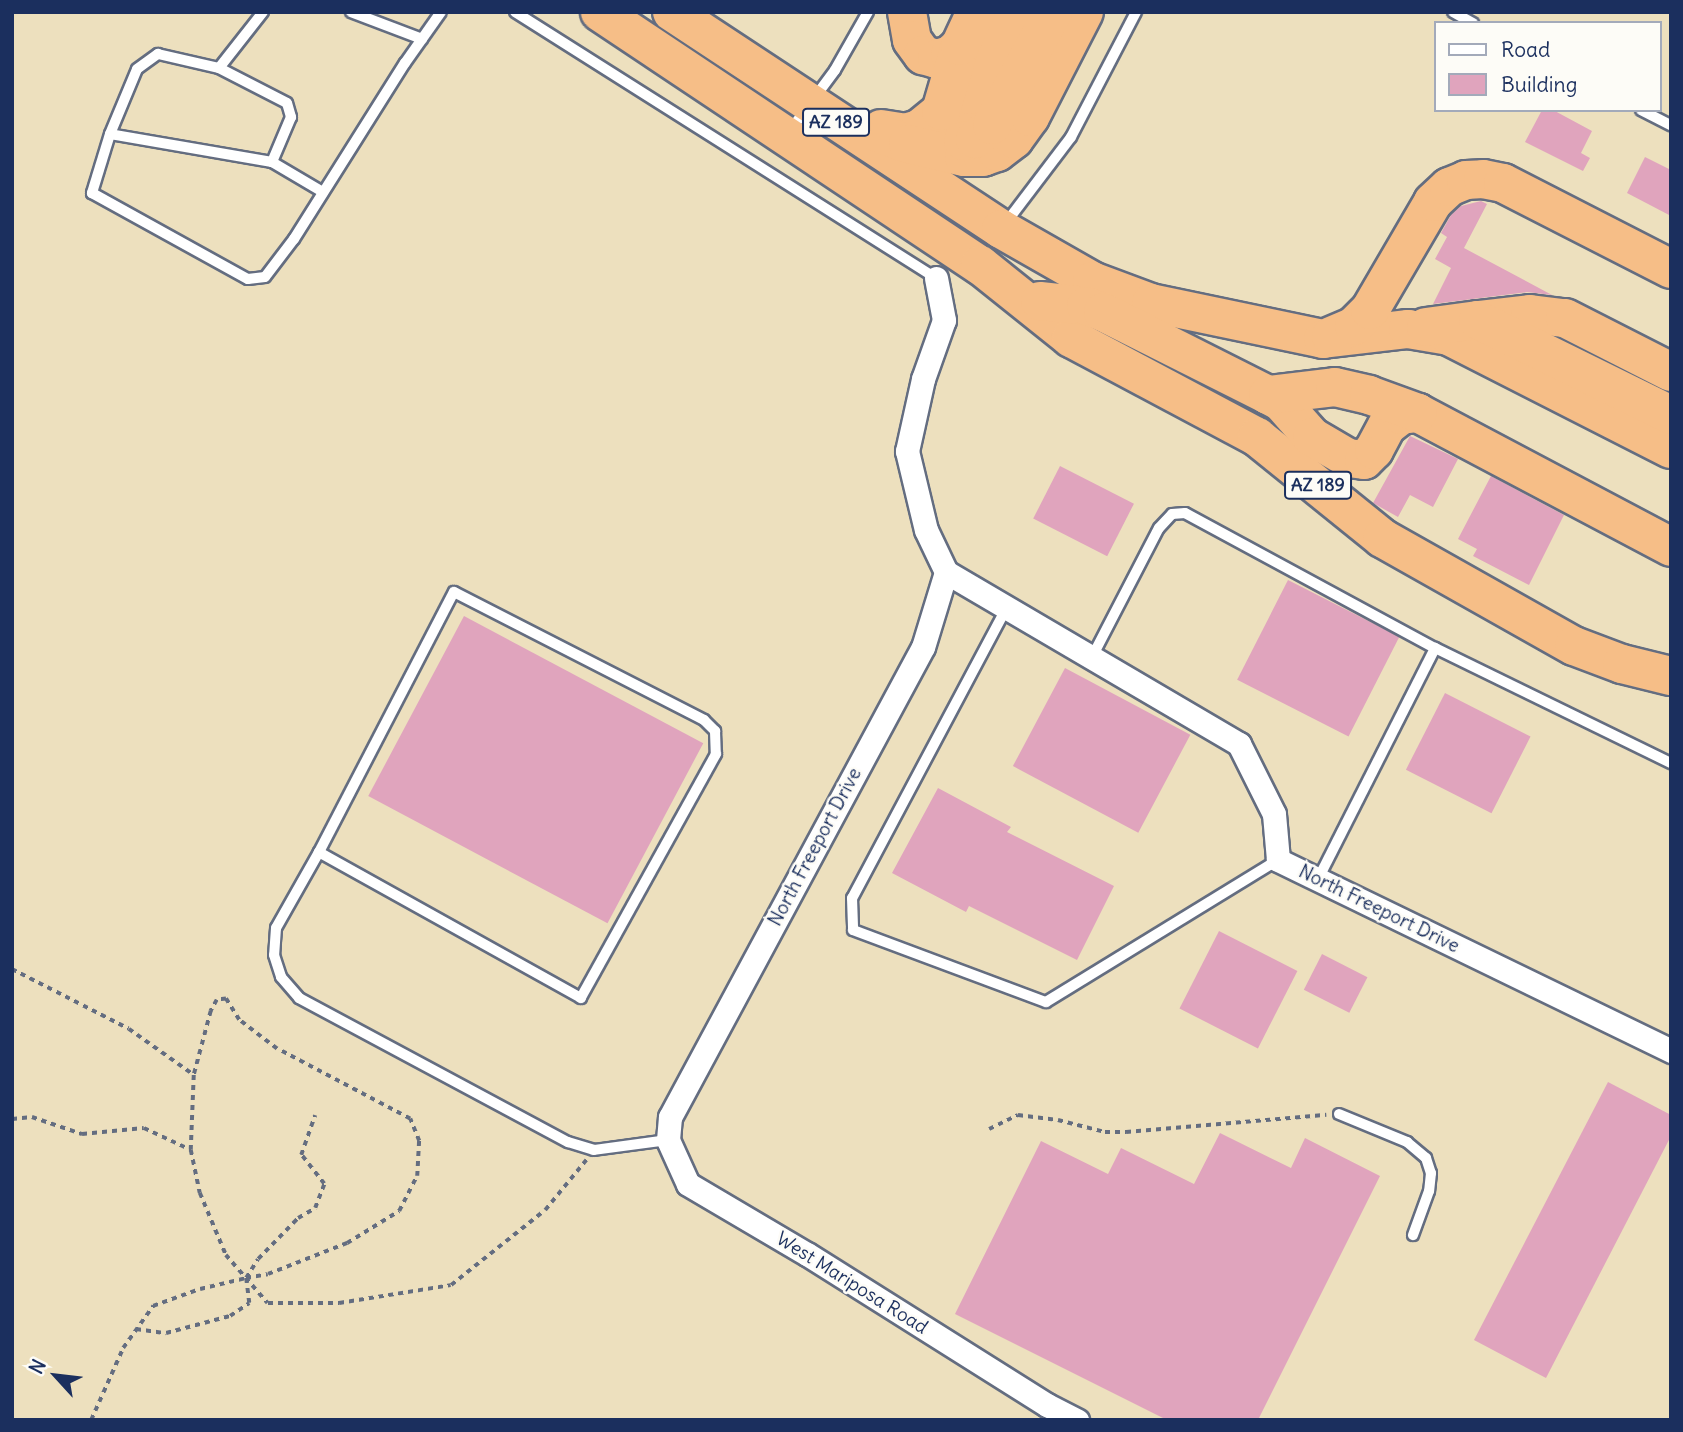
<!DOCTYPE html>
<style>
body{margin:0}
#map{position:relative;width:1683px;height:1432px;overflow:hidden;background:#ede0be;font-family:Delius,sans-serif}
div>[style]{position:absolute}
.building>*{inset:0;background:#e0a4bd;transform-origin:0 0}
.path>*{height:3.5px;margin-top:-1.75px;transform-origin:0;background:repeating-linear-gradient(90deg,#646d80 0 5px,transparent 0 10px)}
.roads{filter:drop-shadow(2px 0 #646d80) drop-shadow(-2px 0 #646d80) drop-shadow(0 2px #646d80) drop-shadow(0 -2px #646d80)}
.lane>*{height:10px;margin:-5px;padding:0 5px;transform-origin:5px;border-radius:5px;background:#fff}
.street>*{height:23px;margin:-11.5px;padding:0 11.5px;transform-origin:11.5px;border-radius:11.5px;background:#fff}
.highway>*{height:38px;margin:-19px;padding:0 19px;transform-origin:19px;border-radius:19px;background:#f6be87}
span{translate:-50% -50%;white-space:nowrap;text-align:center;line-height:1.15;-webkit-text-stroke:5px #fdfcf7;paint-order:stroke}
.shield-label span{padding:2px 5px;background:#fdfcf7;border:2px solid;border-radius:5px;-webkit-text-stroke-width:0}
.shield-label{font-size:18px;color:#1b2f5e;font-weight:700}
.street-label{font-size:19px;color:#1b2f5e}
.frame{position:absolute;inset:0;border:14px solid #1b2f5e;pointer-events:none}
.legend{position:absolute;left:1434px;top:21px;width:228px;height:91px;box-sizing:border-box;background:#fdfcf7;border:2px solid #a3aaba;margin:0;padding:9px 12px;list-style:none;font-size:21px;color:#1b2f5e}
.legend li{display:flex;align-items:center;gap:14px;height:35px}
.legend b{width:35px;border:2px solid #a3aaba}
.north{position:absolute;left:21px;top:1341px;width:70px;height:70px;-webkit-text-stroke:5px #fdfcf7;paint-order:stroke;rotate:297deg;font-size:19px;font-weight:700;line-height:28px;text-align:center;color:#1b2f5e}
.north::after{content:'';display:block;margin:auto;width:24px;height:32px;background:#1b2f5e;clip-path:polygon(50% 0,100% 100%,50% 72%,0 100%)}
</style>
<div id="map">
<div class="building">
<i style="clip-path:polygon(1542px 110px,1553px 110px,1592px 131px,1581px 153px,1590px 158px,1583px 171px,1525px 142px)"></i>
<i style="clip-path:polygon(1645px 157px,1671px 170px,1671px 216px,1627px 193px)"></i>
<i style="clip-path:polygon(1481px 201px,1487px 204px,1464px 248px,1552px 295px,1527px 292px,1433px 304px,1451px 268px,1435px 259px,1447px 237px,1441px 233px,1451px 215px,1461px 206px)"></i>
<i style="clip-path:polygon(1410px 436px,1458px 459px,1433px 507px,1410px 495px,1398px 517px,1373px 503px)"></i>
<i style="left:1060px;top:466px;width:83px;height:59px;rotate:27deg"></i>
<i style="clip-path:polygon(1491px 476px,1564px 515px,1529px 585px,1473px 556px,1477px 549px,1458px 539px)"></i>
<i style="left:1288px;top:580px;width:125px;height:112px;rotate:27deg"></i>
<i style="left:464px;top:616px;width:271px;height:204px;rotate:28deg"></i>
<i style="left:1065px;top:668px;width:142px;height:111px;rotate:28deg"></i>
<i style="left:1445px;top:693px;width:96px;height:86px;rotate:27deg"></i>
<i style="clip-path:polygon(938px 788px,1011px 827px,1007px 832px,1114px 886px,1077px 960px,969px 906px,966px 912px,892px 873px)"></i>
<i style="left:1219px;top:931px;width:88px;height:87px;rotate:27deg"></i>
<i style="left:1322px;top:954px;width:51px;height:40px;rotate:27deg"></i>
<i style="clip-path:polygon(1608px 1082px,1671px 1115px,1671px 1136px,1546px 1378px,1474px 1340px)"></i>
<i style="clip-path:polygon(1220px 1133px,1291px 1168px,1305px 1138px,1380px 1176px,1258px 1420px,1167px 1420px,955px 1314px,1041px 1141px,1108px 1174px,1121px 1148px,1194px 1184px)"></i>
</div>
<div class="path">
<i style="left:12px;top:969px;width:131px;rotate:27.1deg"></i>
<i style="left:129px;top:1029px;width:80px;rotate:35.3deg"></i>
<i style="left:12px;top:1119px;width:20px;rotate:-6deg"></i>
<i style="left:32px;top:1117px;width:53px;rotate:18.8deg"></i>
<i style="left:82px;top:1134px;width:62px;rotate:-5.5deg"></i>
<i style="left:144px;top:1128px;width:52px;rotate:25.1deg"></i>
<i style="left:989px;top:1129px;width:32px;rotate:-26deg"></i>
<i style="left:1018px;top:1115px;width:40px;rotate:7.1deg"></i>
<i style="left:1058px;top:1120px;width:49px;rotate:14.3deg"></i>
<i style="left:1105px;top:1132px;width:21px"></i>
<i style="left:1126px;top:1132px;width:201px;rotate:-4.9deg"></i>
<i style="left:136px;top:1329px;width:30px;rotate:8deg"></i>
<i style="left:166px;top:1333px;width:66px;rotate:-14.9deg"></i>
<i style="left:230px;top:1316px;width:23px;rotate:-34deg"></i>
<i style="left:249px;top:1303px;width:25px;rotate:-97deg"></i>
<i style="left:246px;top:1278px;width:22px;rotate:-58deg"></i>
<i style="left:258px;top:1259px;width:57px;rotate:-45.7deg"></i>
<i style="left:298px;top:1218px;width:20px;rotate:-30deg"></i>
<i style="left:315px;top:1208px;width:26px;rotate:-69deg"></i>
<i style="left:324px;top:1184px;width:37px;rotate:-128deg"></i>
<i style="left:301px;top:1155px;width:42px;rotate:-70.7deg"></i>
<i style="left:91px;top:1420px;width:79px;rotate:-66deg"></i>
<i style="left:123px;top:1348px;width:52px;rotate:-54.5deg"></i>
<i style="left:153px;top:1306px;width:50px;rotate:-19.9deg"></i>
<i style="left:200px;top:1289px;width:47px;rotate:-13.4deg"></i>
<i style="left:246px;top:1278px;width:22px;rotate:-10deg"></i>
<i style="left:268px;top:1274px;width:85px;rotate:-21.4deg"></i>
<i style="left:347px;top:1243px;width:61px;rotate:-31.6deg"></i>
<i style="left:399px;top:1211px;width:39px;rotate:-63deg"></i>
<i style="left:417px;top:1176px;width:35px;rotate:-87deg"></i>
<i style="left:419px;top:1141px;width:24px;rotate:-112deg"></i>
<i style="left:410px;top:1119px;width:150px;rotate:-152.2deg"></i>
<i style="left:277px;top:1049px;width:48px;rotate:-142.7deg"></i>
<i style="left:239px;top:1020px;width:25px;rotate:-122deg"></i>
<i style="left:226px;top:999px;width:9px;rotate:174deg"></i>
<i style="left:217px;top:1000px;width:13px;rotate:119deg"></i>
<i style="left:211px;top:1011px;width:66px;rotate:104.9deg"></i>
<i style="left:194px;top:1075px;width:75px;rotate:92.3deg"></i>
<i style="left:191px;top:1150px;width:44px;rotate:78.2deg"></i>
<i style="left:200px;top:1193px;width:67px;rotate:67.2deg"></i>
<i style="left:226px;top:1255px;width:30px;rotate:49deg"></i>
<i style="left:246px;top:1278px;width:33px;rotate:49deg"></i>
<i style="left:268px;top:1303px;width:71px"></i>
<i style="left:339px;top:1303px;width:113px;rotate:-9.1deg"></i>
<i style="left:451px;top:1285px;width:120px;rotate:-38.6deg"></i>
<i style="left:545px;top:1210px;width:65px;rotate:-50.6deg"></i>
</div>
<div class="roads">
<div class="lane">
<i style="left:263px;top:12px;width:71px;rotate:128.2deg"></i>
<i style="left:219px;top:68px;width:76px;rotate:27.2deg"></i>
<i style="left:287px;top:103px;width:15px;rotate:74deg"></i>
<i style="left:291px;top:117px;width:49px;rotate:112.9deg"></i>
<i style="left:272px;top:162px;width:59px;rotate:30.5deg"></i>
<i style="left:351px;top:12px;width:76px;rotate:20.8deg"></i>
<i style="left:515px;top:12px;width:498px;rotate:32.3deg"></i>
<i style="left:1453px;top:12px;width:23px;rotate:29deg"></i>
<i style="left:1641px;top:110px;width:34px;rotate:27deg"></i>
<i style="left:789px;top:132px;width:77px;rotate:-53.4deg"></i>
<i style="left:835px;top:70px;width:67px;rotate:-60.4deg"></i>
<i style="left:110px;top:134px;width:70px;rotate:-67.4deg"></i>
<i style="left:137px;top:69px;width:26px;rotate:-36deg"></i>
<i style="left:158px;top:54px;width:63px;rotate:12.9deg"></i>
<i style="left:272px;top:162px;width:164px;rotate:-170.2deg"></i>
<i style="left:110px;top:134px;width:62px;rotate:107deg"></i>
<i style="left:92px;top:193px;width:178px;rotate:28.9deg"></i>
<i style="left:248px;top:279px;width:17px;rotate:-7deg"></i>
<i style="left:265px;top:277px;width:48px;rotate:-52.7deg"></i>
<i style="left:294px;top:239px;width:208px;rotate:-57.8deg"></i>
<i style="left:405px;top:63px;width:62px;rotate:-54.8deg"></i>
<i style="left:1005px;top:224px;width:109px;rotate:-52.8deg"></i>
<i style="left:1071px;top:137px;width:141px;rotate:-62.5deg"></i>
<i style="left:1007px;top:607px;width:330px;rotate:118deg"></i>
<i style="left:852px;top:898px;width:32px;rotate:88deg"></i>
<i style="left:853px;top:930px;width:206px;rotate:20.5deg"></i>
<i style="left:1046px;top:1002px;width:272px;rotate:-31.5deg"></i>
<i style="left:1092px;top:657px;width:145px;rotate:-62.6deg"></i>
<i style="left:1159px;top:528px;width:19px;rotate:-47deg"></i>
<i style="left:1172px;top:514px;width:13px;rotate:-4deg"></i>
<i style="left:1185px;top:513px;width:284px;rotate:28.4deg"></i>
<i style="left:1435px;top:648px;width:263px;rotate:26deg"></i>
<i style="left:319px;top:852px;width:293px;rotate:-62.6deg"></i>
<i style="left:454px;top:592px;width:281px;rotate:27.1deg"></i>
<i style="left:704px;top:720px;width:16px;rotate:45deg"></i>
<i style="left:715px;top:731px;width:23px;rotate:88deg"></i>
<i style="left:716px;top:754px;width:279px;rotate:119deg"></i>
<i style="left:581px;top:998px;width:300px;rotate:-150.9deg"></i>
<i style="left:319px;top:852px;width:87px;rotate:119.5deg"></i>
<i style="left:276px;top:928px;width:27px;rotate:94deg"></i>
<i style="left:274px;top:955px;width:23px;rotate:72deg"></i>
<i style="left:281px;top:977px;width:28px;rotate:49deg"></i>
<i style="left:299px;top:998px;width:305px;rotate:28.2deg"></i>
<i style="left:568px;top:1142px;width:27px;rotate:17deg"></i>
<i style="left:594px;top:1150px;width:75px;rotate:-7.7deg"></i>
<i style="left:1318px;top:879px;width:259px;rotate:-63.1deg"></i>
<i style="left:1339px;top:1114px;width:74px;rotate:22.4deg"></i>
<i style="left:1407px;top:1142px;width:25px;rotate:40deg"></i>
<i style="left:1426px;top:1158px;width:16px;rotate:72deg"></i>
<i style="left:1431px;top:1173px;width:18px;rotate:96deg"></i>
<i style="left:1429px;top:1191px;width:47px;rotate:110deg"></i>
</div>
<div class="street">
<i style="left:936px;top:278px;width:43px;rotate:79.2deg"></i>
<i style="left:944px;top:320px;width:63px;rotate:109.6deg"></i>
<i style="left:923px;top:379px;width:74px;rotate:102.5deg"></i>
<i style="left:907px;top:451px;width:81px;rotate:76.5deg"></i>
<i style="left:926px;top:530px;width:47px;rotate:64.5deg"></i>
<i style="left:946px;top:572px;width:340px;rotate:30.4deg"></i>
<i style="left:1239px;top:744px;width:78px;rotate:63.4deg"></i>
<i style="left:1274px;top:814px;width:46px;rotate:85deg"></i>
<i style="left:1278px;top:860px;width:437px;rotate:25.9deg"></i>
<i style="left:946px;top:572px;width:78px;rotate:107deg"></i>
<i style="left:923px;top:647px;width:534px;rotate:118.29deg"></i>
<i style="left:670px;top:1117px;width:23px;rotate:95deg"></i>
<i style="left:668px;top:1140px;width:48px;rotate:65.6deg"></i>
<i style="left:688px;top:1184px;width:138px;rotate:30.5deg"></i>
<i style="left:807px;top:1254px;width:284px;rotate:32.2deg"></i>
<i style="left:1047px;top:1405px;width:34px;rotate:27deg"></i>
</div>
<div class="highway">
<i style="left:600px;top:12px;width:457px;rotate:33.7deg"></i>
<i style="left:980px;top:265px;width:117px;rotate:38.7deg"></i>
<i style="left:1071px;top:338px;width:211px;rotate:28deg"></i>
<i style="left:1257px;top:437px;width:161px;rotate:38.9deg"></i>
<i style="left:1382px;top:538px;width:220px;rotate:29.4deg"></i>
<i style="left:1574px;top:646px;width:51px;rotate:20.6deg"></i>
<i style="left:1622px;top:664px;width:50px;rotate:13.8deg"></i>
<i style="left:672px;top:12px;width:394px;rotate:33.4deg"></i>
<i style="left:1001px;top:229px;width:105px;rotate:29.7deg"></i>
<i style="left:1092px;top:281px;width:63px;rotate:20.4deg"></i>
<i style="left:1151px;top:303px;width:176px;rotate:11.8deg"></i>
<i style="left:1323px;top:339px;width:86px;rotate:-6.7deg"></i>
<i style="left:1408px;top:329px;width:42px;rotate:9.7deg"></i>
<i style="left:1449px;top:336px;width:249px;rotate:27deg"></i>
<i style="left:907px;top:12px;width:28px;rotate:80deg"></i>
<i style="left:912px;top:40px;width:19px;rotate:54deg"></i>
<i style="left:923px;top:55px;width:15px;rotate:16deg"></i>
<i style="left:937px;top:59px;width:14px;rotate:-17deg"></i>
<i style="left:950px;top:55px;width:13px;rotate:-42deg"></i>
<i style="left:952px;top:119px;width:30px;rotate:-53deg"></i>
<i style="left:970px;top:95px;width:93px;rotate:-62.6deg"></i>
<i style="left:881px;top:129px;width:24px;rotate:9deg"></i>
<i style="left:905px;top:133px;width:15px;rotate:-16deg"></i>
<i style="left:919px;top:129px;width:28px;rotate:-39deg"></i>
<i style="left:941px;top:111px;width:68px;rotate:-73.7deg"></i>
<i style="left:960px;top:46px;width:38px;rotate:-65deg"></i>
<i style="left:876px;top:132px;width:34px;rotate:21deg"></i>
<i style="left:908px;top:144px;width:57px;rotate:13.1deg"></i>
<i style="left:964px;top:157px;width:19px"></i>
<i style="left:983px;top:157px;width:15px;rotate:-20deg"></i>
<i style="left:997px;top:152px;width:21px;rotate:-37deg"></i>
<i style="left:1014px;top:139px;width:27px;rotate:-54deg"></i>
<i style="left:1030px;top:117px;width:118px;rotate:-62.8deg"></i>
<i style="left:963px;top:141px;width:12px;rotate:-9deg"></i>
<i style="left:975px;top:139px;width:22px;rotate:-39deg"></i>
<i style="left:992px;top:125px;width:128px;rotate:-61.6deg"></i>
<i style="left:1040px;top:301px;width:46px;rotate:6.2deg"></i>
<i style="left:1086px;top:306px;width:18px;rotate:19deg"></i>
<i style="left:1103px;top:312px;width:185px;rotate:26.7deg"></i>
<i style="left:1268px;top:395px;width:15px;rotate:28deg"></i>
<i style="left:1281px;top:402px;width:47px;rotate:48.5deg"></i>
<i style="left:1312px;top:437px;width:42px;rotate:30.3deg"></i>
<i style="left:1348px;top:458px;width:16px;rotate:7deg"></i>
<i style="left:1364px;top:460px;width:14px;rotate:-45deg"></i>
<i style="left:1374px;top:450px;width:27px;rotate:-62deg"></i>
<i style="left:1387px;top:426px;width:18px;rotate:-38deg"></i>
<i style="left:1401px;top:415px;width:17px;rotate:-7deg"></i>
<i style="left:1418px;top:413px;width:286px;rotate:27.9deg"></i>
<i style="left:1478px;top:320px;width:52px;rotate:-6.6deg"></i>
<i style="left:1530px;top:314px;width:35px;rotate:7deg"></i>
<i style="left:1565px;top:318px;width:119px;rotate:27deg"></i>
<i style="left:1426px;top:327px;width:52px;rotate:-7.7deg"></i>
<i style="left:1478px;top:320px;width:215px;rotate:26.2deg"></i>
<i style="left:1331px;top:336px;width:25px;rotate:-23deg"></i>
<i style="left:1354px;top:326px;width:23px;rotate:-45deg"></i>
<i style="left:1370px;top:310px;width:125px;rotate:-59.7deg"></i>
<i style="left:1433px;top:202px;width:22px;rotate:-43deg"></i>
<i style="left:1449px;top:187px;width:18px;rotate:-22deg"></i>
<i style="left:1466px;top:180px;width:17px;rotate:-3deg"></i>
<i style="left:1483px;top:179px;width:20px;rotate:11deg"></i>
<i style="left:1503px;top:183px;width:189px;rotate:27.1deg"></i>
<i style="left:1268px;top:395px;width:67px;rotate:-6.8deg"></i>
<i style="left:1335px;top:387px;width:35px;rotate:13deg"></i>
<i style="left:1369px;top:395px;width:52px;rotate:20.2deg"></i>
</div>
</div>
<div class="shield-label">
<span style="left:836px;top:122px">AZ 189</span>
<span style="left:1318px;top:485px">AZ 189</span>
</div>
<div class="street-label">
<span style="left:815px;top:847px;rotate:-62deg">North Freeport Drive</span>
<span style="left:1379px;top:909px;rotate:26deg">North Freeport Drive</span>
<span style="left:852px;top:1283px;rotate:32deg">West Mariposa Road</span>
</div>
<div class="frame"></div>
<ul class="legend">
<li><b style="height:9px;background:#fff"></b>Road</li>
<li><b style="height:19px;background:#e0a4bd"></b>Building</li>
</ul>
<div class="north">N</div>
</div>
